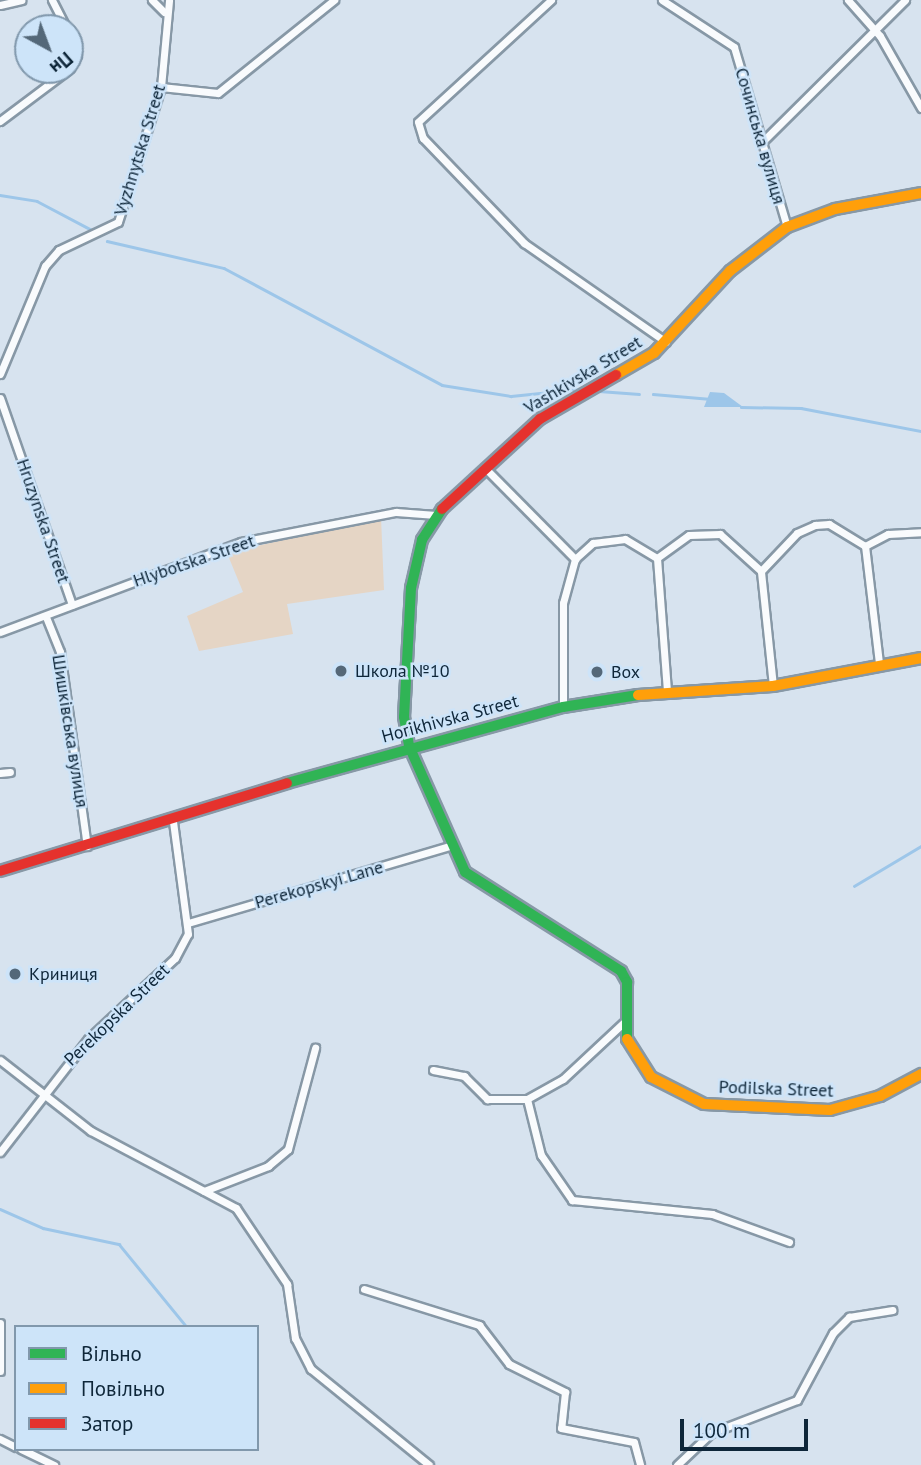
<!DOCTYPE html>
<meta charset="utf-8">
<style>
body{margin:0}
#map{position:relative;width:921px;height:1465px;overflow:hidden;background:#d7e3ef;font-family:"PT Sans",sans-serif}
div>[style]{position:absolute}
.green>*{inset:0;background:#e5d5c5}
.water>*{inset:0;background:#9dc6e9}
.stream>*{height:2.5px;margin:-1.25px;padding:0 1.25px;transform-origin:1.25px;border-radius:1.25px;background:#9dc6e9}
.roads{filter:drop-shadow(2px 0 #8798a6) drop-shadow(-2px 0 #8798a6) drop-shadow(0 2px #8798a6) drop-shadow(0 -2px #8798a6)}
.street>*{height:7px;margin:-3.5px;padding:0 3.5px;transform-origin:3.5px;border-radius:3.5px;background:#f9fbfd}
.fast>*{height:10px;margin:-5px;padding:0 5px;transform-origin:5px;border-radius:5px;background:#30b455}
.slow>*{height:10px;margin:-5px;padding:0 5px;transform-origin:5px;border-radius:5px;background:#ff9f0a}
.jam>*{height:10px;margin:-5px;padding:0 5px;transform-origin:5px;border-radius:5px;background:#e5322d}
.dots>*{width:19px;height:19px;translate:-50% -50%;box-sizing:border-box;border:4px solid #cde4f9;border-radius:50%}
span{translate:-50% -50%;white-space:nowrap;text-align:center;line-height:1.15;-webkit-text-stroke:5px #cde4f9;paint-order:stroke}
.street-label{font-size:18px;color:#0e2639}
.poi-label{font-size:18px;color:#0e2639}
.left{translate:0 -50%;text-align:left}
.legend{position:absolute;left:14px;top:1325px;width:245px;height:126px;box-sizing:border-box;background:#cde4f9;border:2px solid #8198ac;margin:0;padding:9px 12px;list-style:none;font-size:21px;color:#0e2639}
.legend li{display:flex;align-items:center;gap:14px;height:35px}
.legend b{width:35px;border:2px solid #8198ac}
.north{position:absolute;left:14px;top:14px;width:70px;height:70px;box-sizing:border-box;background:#cde4f9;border:2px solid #8198ac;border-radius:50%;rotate:139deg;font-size:19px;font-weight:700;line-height:28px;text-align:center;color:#0e2639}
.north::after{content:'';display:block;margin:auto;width:24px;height:32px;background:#546879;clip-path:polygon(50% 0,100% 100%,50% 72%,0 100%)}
.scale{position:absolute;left:680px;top:1419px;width:128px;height:32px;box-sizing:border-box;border:4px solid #0e2639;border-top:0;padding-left:9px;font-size:21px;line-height:24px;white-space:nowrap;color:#0e2639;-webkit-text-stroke:5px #cde4f9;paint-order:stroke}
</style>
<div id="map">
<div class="green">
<i style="clip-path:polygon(381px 517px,384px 590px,287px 604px,293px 634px,199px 651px,187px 616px,243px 592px,227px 553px)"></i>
</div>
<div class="water">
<i style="clip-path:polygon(710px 392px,724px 393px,743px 407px,704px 407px)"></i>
</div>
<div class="stream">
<i style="left:0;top:195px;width:37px;rotate:9deg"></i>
<i style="left:37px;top:201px;width:64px;rotate:27.8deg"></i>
<i style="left:107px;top:241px;width:120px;rotate:13deg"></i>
<i style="left:224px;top:268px;width:247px;rotate:28.2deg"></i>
<i style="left:442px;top:385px;width:70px;rotate:9.1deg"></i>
<i style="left:511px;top:396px;width:68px;rotate:-5.9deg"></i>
<i style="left:599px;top:391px;width:40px;rotate:4.3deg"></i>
<i style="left:653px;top:394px;width:58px;rotate:4.9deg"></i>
<i style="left:741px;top:407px;width:60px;rotate:1deg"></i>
<i style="left:801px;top:408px;width:122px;rotate:10.9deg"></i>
<i style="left:854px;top:886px;width:78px;rotate:-30.8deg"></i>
<i style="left:0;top:1209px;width:47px;rotate:23.8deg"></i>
<i style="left:43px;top:1228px;width:78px;rotate:11.9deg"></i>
<i style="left:119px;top:1244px;width:107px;rotate:50.7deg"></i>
</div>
<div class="roads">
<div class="street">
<i style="left:52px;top:0;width:31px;rotate:63deg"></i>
<i style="left:152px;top:0;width:17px;rotate:45deg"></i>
<i style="left:551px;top:0;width:180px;rotate:137.5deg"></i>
<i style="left:418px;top:122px;width:17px;rotate:73deg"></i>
<i style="left:423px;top:138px;width:146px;rotate:46.1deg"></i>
<i style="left:524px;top:243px;width:173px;rotate:34.9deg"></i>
<i style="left:662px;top:0;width:86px;rotate:33.1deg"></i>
<i style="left:734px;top:47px;width:188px;rotate:73.6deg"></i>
<i style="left:848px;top:0;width:48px;rotate:48.4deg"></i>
<i style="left:880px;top:36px;width:83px;rotate:60.3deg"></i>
<i style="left:0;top:5px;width:22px;rotate:-13deg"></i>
<i style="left:70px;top:36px;width:20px;rotate:70deg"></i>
<i style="left:77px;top:55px;width:15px;rotate:118deg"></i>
<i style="left:161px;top:87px;width:57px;rotate:6deg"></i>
<i style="left:218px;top:93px;width:149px;rotate:-38.7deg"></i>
<i style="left:0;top:121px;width:85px;rotate:-36.9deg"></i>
<i style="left:761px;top:143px;width:203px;rotate:-44.8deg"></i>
<i style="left:0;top:374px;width:117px;rotate:-67.4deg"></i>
<i style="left:45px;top:266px;width:21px;rotate:-49deg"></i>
<i style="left:59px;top:250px;width:65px;rotate:-25.4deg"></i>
<i style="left:118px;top:222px;width:142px;rotate:-72.3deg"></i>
<i style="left:161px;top:87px;width:87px;rotate:-84.7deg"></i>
<i style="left:0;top:398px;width:219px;rotate:70.8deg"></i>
<i style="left:486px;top:469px;width:127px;rotate:45.3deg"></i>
<i style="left:46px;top:617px;width:38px;rotate:68deg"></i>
<i style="left:60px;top:652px;width:196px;rotate:82.1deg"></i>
<i style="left:0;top:632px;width:257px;rotate:-20.5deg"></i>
<i style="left:241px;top:542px;width:158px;rotate:-11deg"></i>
<i style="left:396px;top:512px;width:40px;rotate:4.3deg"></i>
<i style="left:879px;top:663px;width:118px;rotate:-96.8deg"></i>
<i style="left:865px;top:546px;width:26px;rotate:-28deg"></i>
<i style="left:888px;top:534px;width:33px;rotate:-3deg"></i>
<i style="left:773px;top:686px;width:116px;rotate:-96deg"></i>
<i style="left:761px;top:571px;width:52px;rotate:-46.5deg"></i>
<i style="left:797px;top:533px;width:20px;rotate:-24deg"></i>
<i style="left:815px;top:525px;width:14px;rotate:-4deg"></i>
<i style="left:829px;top:524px;width:42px;rotate:31.4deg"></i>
<i style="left:667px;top:691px;width:133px;rotate:-94.3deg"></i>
<i style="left:657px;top:558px;width:39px;rotate:-36deg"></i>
<i style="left:689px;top:535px;width:31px;rotate:-2deg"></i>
<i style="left:720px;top:534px;width:55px;rotate:42.1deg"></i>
<i style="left:563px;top:707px;width:104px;rotate:-90deg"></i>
<i style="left:563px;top:603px;width:46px;rotate:-74.7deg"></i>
<i style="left:575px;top:559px;width:24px;rotate:-42deg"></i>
<i style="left:593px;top:543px;width:32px;rotate:-7deg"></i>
<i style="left:625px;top:539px;width:37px;rotate:31deg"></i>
<i style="left:0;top:773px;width:10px;rotate:-6deg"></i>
<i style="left:188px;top:923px;width:273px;rotate:-16.4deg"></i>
<i style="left:0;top:1060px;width:115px;rotate:38deg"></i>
<i style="left:91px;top:1131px;width:164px;rotate:28deg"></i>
<i style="left:236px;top:1208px;width:92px;rotate:56.1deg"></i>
<i style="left:287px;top:1284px;width:55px;rotate:81.6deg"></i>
<i style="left:295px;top:1338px;width:35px;rotate:63deg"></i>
<i style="left:311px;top:1369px;width:152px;rotate:39.1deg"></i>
<i style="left:433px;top:1070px;width:32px;rotate:11deg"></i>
<i style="left:464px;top:1076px;width:33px;rotate:45deg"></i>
<i style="left:487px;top:1099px;width:40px"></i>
<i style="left:527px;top:1099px;width:41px;rotate:-29.1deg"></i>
<i style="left:563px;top:1079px;width:82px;rotate:-43deg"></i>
<i style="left:527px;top:1099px;width:58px;rotate:76deg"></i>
<i style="left:541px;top:1155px;width:55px;rotate:55.4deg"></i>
<i style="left:572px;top:1200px;width:141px;rotate:5.7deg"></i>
<i style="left:712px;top:1214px;width:82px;rotate:20deg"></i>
<i style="left:0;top:1152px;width:143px;rotate:-52.1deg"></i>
<i style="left:88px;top:1039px;width:119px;rotate:-43deg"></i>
<i style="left:175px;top:958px;width:27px;rotate:-62deg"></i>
<i style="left:188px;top:934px;width:113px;rotate:-97.6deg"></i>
<i style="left:204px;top:1191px;width:69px;rotate:-21.3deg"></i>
<i style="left:268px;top:1166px;width:26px;rotate:-40deg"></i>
<i style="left:288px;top:1149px;width:105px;rotate:-75deg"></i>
<i style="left:364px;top:1289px;width:121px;rotate:17.4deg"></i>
<i style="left:479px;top:1325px;width:49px;rotate:52.4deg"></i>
<i style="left:509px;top:1364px;width:63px;rotate:26.6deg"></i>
<i style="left:565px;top:1392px;width:36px;rotate:96deg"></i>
<i style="left:561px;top:1428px;width:74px;rotate:10.9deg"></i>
<i style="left:634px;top:1442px;width:24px;rotate:75deg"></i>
<i style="left:0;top:1323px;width:48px;rotate:90deg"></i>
<i style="left:0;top:1439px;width:18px;rotate:27deg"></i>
<i style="left:21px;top:1449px;width:37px;rotate:26deg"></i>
<i style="left:677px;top:1465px;width:47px;rotate:-43.3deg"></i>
<i style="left:711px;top:1433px;width:92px;rotate:-21deg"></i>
<i style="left:797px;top:1400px;width:76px;rotate:-61.8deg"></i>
<i style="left:833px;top:1333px;width:23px;rotate:-45deg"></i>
<i style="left:849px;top:1317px;width:44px;rotate:-9.2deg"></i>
</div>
<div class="fast">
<i style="left:442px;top:509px;width:37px;rotate:123deg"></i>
<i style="left:422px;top:540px;width:49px;rotate:102.9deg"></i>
<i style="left:411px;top:588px;width:129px;rotate:93.1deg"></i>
<i style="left:404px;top:717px;width:29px;rotate:80deg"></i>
<i style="left:409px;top:746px;width:138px;rotate:66deg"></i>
<i style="left:465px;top:872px;width:185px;rotate:32.4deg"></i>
<i style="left:621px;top:971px;width:13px;rotate:61deg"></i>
<i style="left:627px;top:982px;width:57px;rotate:90deg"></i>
<i style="left:287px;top:783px;width:286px;rotate:-15.4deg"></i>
<i style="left:563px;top:707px;width:76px;rotate:-9.1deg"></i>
</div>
<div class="slow">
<i style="left:616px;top:375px;width:44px;rotate:-30.1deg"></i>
<i style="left:654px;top:353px;width:112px;rotate:-47.2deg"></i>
<i style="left:730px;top:271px;width:72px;rotate:-37.7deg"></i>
<i style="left:787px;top:227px;width:51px;rotate:-20.6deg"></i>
<i style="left:835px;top:209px;width:87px;rotate:-10.5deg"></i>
<i style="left:638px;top:695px;width:135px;rotate:-3.8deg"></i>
<i style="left:773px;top:686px;width:151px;rotate:-10.7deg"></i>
<i style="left:627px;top:1039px;width:45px;rotate:57.7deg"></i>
<i style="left:651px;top:1077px;width:59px;rotate:27deg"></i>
<i style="left:704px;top:1104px;width:126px;rotate:2.7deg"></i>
<i style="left:830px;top:1110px;width:52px;rotate:-15.6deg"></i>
<i style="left:880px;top:1096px;width:47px;rotate:-28.2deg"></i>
</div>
<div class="jam">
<i style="left:442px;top:509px;width:133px;rotate:-42.6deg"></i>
<i style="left:540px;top:419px;width:88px;rotate:-30.1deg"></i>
<i style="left:0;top:871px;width:300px;rotate:-17deg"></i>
</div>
</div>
<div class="dots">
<i style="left:341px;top:671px;background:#546879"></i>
<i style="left:597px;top:672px;background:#546879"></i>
<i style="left:15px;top:974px;background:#546879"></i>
</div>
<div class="street-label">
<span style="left:760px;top:136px;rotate:74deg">Сочинська вулиця</span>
<span style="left:140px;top:150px;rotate:-73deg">Vyzhnytska Street</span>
<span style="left:583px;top:375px;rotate:-31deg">Vashkivska Street</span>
<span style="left:43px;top:521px;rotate:71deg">Hruzynska Street</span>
<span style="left:194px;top:561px;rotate:-19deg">Hlybotska Street</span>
<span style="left:450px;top:719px;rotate:-15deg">Horikhivska Street</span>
<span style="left:70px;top:731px;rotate:81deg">Шишківська вулиця</span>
<span style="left:319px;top:885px;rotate:-16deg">Perekopskyi Lane</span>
<span style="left:117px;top:1015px;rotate:-44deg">Perekopska Street</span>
<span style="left:776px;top:1089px;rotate:2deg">Podilska Street</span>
</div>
<div class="poi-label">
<span class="left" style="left:355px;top:671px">Школа №10</span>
<span class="left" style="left:611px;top:672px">Box</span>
<span class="left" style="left:29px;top:974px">Криниця</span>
</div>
<ul class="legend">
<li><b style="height:9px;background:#30b455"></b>Вільно</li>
<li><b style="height:9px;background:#ff9f0a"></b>Повільно</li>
<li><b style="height:9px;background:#e5322d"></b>Затор</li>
</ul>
<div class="north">Пн</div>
<div class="scale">100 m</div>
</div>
